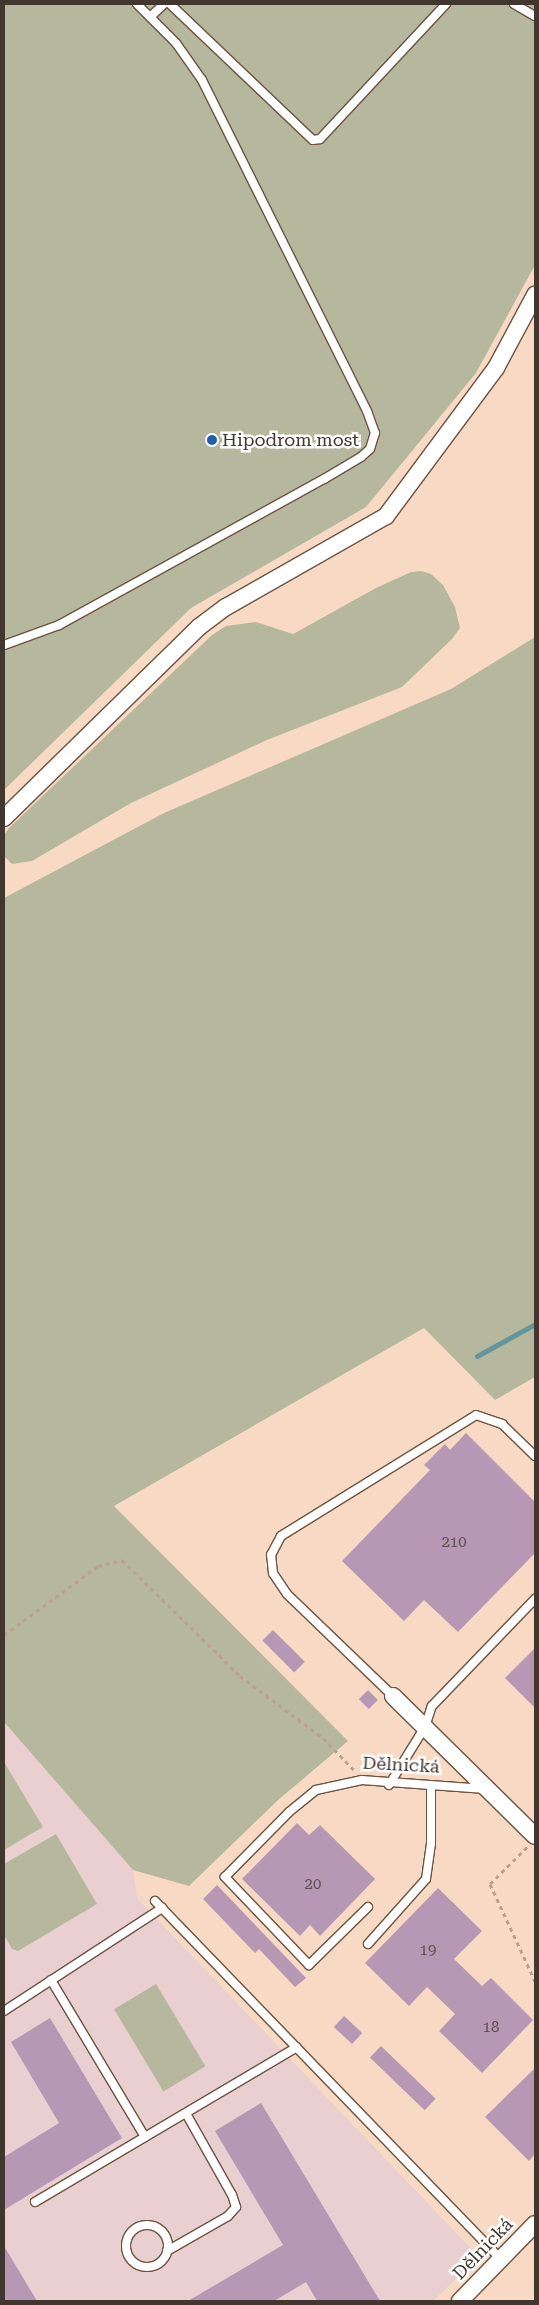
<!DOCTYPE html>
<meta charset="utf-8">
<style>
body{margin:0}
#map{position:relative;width:539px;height:2305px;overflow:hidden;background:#f8dac4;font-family:"Roboto Serif",serif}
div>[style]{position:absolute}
.education>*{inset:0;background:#eacfd1}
.green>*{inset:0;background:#b6b89d;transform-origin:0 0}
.stream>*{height:5px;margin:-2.5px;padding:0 2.5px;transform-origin:2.5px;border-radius:2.5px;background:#65959c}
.building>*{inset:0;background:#b798b4;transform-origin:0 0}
.path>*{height:3px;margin-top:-1.5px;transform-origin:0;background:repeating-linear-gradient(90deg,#b8a18f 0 4px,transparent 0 8px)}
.roads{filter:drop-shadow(1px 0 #6c5340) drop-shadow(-1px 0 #6c5340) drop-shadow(0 1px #6c5340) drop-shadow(0 -1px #6c5340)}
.service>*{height:8px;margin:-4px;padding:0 4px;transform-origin:4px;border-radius:4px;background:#fff}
.service>.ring{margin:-4px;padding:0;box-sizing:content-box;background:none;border:8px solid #fff;border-radius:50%}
.minor>*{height:16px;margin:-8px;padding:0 8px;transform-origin:8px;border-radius:8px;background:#fff}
.dots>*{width:14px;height:14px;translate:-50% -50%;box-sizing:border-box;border:2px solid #fff;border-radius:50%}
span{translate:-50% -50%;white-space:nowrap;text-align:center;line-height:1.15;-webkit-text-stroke:5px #fff;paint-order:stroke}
.number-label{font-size:15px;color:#5f4f50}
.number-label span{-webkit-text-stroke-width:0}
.poi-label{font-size:18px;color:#42372e}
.left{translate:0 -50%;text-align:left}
.street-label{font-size:18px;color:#42372e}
.frame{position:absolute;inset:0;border:5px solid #42372e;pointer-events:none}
</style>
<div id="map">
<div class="education">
<i style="clip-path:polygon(4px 1722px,133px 1870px,137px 1898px,479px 2257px,433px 2301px,4px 2301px)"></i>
</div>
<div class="green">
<i style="clip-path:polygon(4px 4px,535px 4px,535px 265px,476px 373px,366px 507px,191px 608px,4px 790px)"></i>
<i style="clip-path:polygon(421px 571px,431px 574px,443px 585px,455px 607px,460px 628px,452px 639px,402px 687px,267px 740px,131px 803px,32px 861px,12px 864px,4px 856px,4px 835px,9px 828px,212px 635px,226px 626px,256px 622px,293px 634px,376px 588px,411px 572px)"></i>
<i style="clip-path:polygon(535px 637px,535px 1377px,495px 1400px,424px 1328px,114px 1506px,348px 1741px,278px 1800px,189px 1886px,133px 1870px,4px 1722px,4px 898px,164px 813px,451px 689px)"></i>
<i style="clip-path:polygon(4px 1762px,43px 1827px,4px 1850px)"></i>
<i style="clip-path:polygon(56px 1834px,97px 1904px,18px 1951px,12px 1949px,4px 1935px,4px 1864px)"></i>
<i style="left:156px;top:1984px;width:96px;height:49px;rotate:59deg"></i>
</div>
<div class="stream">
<i style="left:477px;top:1356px;width:66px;rotate:-28.9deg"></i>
</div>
<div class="building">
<i style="clip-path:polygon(466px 1433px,535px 1502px,535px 1553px,458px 1632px,424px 1600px,404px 1621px,342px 1561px,430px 1470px,424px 1465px,445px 1444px,450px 1450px)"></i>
<i style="left:273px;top:1630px;width:45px;height:15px;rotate:45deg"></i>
<i style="clip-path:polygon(535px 1648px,535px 1708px,505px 1678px)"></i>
<i style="left:368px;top:1690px;width:14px;height:13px;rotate:45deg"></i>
<i style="clip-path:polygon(297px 1823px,309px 1835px,320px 1825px,375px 1879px,320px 1936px,310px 1925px,300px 1936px,242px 1879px)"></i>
<i style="clip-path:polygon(217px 1885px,306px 1978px,295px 1987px,259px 1949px,255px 1953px,203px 1899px)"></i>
<i style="clip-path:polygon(438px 1888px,482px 1931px,454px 1959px,482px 1986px,491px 1978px,533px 2020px,482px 2073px,439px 2031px,455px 2014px,427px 1987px,409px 2006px,365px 1963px)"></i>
<i style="left:344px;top:2016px;width:25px;height:15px;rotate:43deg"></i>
<i style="clip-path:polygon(50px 2018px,122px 2138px,4px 2210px,4px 2157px,59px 2123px,11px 2042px)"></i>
<i style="left:381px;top:2046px;width:76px;height:16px;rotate:44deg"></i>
<i style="clip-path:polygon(535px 2068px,535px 2154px,529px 2161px,485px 2117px)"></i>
<i style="clip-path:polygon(261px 2103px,380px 2301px,317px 2301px,306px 2282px,274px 2301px,188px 2301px,283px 2245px,215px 2131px)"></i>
<i style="clip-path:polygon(4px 2246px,37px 2301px,4px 2301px)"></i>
</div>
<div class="path">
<i style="left:4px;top:1635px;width:117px;rotate:-36.3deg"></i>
<i style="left:98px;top:1566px;width:25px;rotate:-14deg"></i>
<i style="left:122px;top:1560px;width:165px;rotate:44.5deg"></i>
<i style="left:240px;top:1676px;width:104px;rotate:36.8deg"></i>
<i style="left:323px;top:1738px;width:45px;rotate:45.9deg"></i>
<i style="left:527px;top:1847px;width:52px;rotate:135deg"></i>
<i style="left:490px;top:1884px;width:107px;rotate:65.1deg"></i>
</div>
<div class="roads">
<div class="service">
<i style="left:170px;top:4px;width:197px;rotate:43.6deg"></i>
<i style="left:313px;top:140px;width:7px;rotate:-8deg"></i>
<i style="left:320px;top:139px;width:185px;rotate:-47deg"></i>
<i style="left:514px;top:4px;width:24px;rotate:30deg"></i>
<i style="left:150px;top:17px;width:19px;rotate:-43deg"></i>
<i style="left:4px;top:645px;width:59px;rotate:-20deg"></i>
<i style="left:59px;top:625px;width:303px;rotate:-28.9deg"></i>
<i style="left:324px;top:479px;width:43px;rotate:-30.7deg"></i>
<i style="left:361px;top:457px;width:12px;rotate:-42deg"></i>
<i style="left:370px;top:449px;width:17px;rotate:-73deg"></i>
<i style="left:375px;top:433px;width:23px;rotate:-110deg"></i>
<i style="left:367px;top:411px;width:370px;rotate:-116.5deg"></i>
<i style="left:202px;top:80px;width:45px;rotate:-125.1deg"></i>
<i style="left:176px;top:43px;width:55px;rotate:-135deg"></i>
<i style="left:393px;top:1696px;width:147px;rotate:-136.1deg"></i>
<i style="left:287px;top:1594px;width:25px;rotate:-124deg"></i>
<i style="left:273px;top:1573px;width:18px;rotate:-96deg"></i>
<i style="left:271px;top:1555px;width:21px;rotate:-62deg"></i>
<i style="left:281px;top:1536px;width:229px;rotate:-31.8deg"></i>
<i style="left:476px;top:1415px;width:28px;rotate:19deg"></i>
<i style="left:502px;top:1424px;width:46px;rotate:44.1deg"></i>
<i style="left:389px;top:1785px;width:68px;rotate:-58.2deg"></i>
<i style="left:425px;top:1727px;width:22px;rotate:-72deg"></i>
<i style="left:432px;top:1706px;width:149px;rotate:-46.1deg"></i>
<i style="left:155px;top:1901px;width:498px;rotate:46deg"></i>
<i style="left:368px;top:1907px;width:83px;rotate:135.5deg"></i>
<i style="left:309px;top:1965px;width:122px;rotate:-133.7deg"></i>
<i style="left:225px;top:1877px;width:91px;rotate:-45.4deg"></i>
<i style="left:289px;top:1812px;width:35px;rotate:-39deg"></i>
<i style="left:316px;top:1790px;width:47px;rotate:-12.3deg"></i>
<i style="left:362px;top:1780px;width:123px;rotate:4.2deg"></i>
<i style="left:368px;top:1944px;width:87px;rotate:-48.3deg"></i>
<i style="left:426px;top:1879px;width:36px;rotate:-82deg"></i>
<i style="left:431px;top:1843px;width:56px;rotate:-90deg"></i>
<i style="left:51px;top:1980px;width:183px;rotate:59.1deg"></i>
<i style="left:4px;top:2011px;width:189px;rotate:-33.1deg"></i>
<i style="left:35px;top:2202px;width:304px;rotate:-30.6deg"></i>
<i class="ring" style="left:126px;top:2225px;width:34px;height:34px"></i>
<i style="left:167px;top:2251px;width:70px;rotate:-29.8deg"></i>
<i style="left:228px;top:2216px;width:12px;rotate:-48deg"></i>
<i style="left:236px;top:2207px;width:13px;rotate:-108deg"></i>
<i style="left:232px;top:2195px;width:92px;rotate:-119.4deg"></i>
</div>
<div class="minor">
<i style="left:4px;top:818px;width:273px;rotate:-44.4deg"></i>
<i style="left:199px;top:627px;width:34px;rotate:-37deg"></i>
<i style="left:226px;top:607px;width:184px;rotate:-29.6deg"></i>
<i style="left:386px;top:516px;width:184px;rotate:-53.4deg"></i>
<i style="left:496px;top:368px;width:83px;rotate:-61.9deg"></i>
<i style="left:393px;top:1696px;width:199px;rotate:44.6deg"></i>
<i style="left:460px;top:2301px;width:107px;rotate:-45.8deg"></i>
</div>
</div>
<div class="dots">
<i style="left:212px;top:440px;background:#205dae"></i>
</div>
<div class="number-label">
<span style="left:454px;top:1543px">210</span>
<span style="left:313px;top:1885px">20</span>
<span style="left:428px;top:1951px">19</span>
<span style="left:491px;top:2028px">18</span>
</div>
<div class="poi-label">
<span class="left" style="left:222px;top:440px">Hipodrom most</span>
</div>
<div class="street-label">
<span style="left:401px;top:1765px;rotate:3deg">Dělnická</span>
<span style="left:483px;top:2249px;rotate:-46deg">Dělnická</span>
</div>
<div class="frame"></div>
</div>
